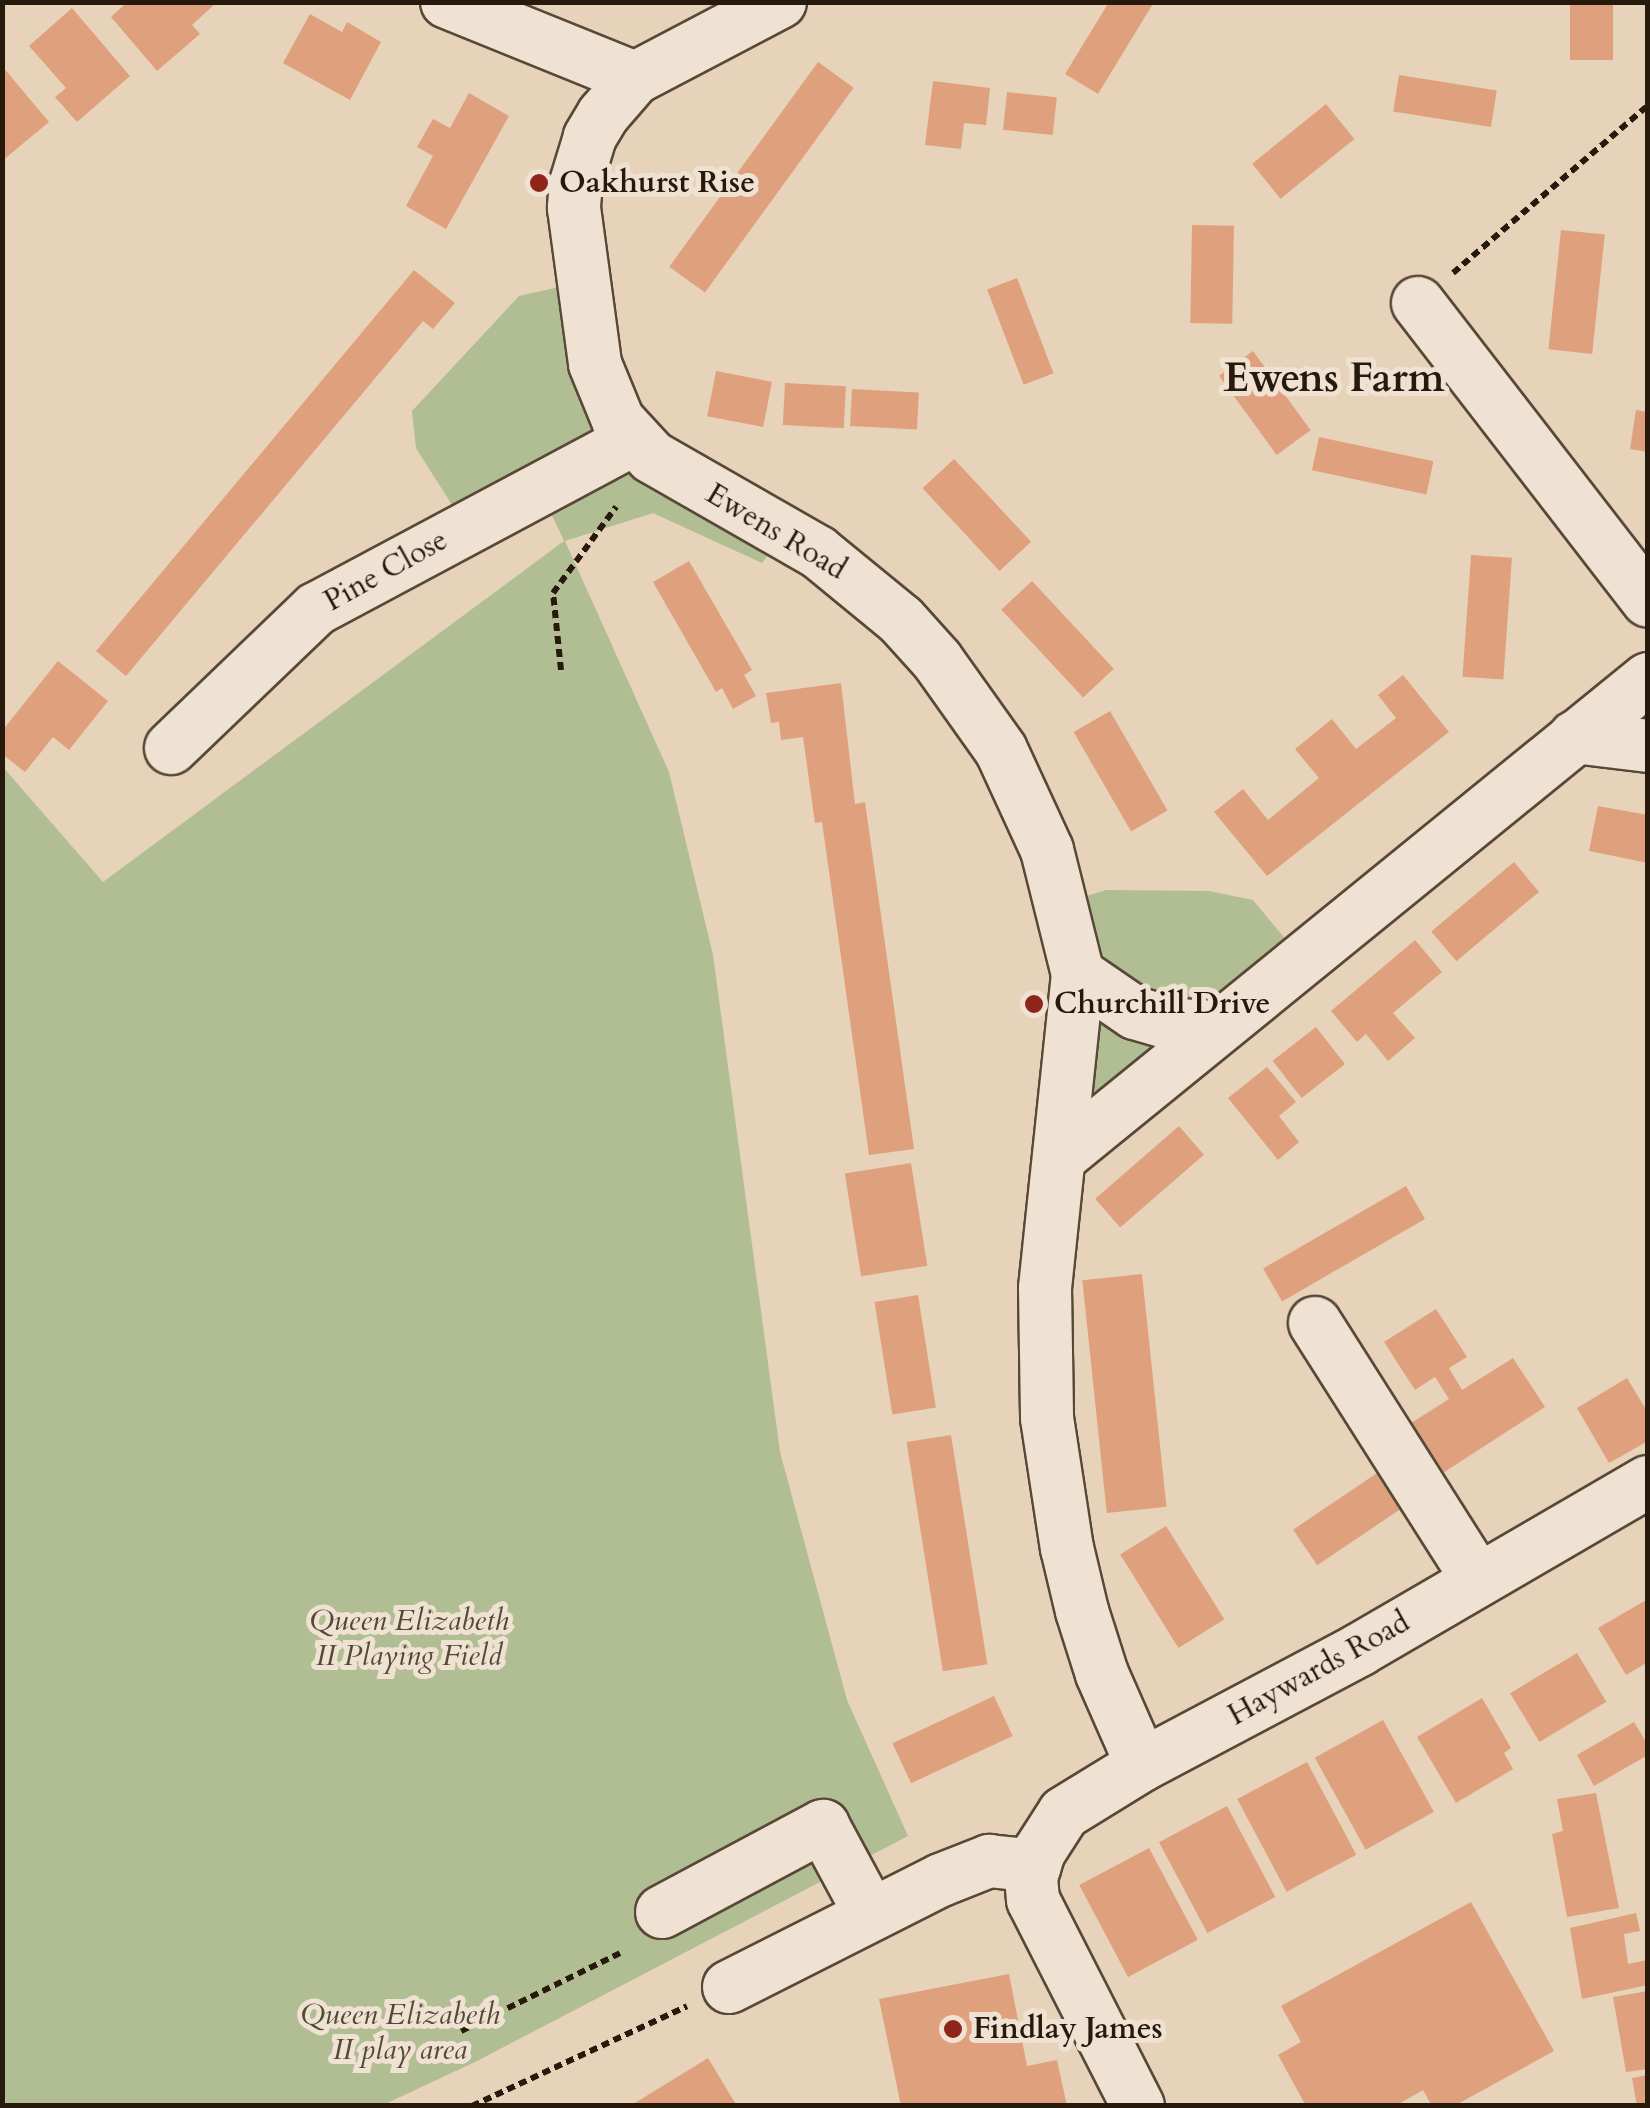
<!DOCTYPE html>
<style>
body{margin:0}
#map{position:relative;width:1650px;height:2108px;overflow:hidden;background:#e6d3b9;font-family:Cardo,serif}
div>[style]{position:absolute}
.green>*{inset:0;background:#b1bd92}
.building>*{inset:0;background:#dfa17d;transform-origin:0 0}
.path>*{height:6px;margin-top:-3px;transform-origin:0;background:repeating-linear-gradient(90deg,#28190d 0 8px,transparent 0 13px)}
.roads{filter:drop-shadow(2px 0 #584838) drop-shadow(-2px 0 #584838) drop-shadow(0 2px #584838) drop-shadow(0 -2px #584838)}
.minor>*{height:52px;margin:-26px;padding:0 26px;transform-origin:26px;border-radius:26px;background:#efe2d2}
.dots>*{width:28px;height:28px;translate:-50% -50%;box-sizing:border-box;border:5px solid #efe2d2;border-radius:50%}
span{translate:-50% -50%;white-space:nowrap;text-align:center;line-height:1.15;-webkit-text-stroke:10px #efe2d2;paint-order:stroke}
.poi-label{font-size:30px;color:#28190d;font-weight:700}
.left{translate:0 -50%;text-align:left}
.street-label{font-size:30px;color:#28190d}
.park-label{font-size:30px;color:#514a35;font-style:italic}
.district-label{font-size:40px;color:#28190d;font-weight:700}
.frame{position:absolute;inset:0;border:5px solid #28190d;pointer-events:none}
</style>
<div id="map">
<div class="green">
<i style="clip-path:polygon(582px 282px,606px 399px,786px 531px,762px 563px,653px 513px,565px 541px,669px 772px,713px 955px,780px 1452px,847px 1700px,908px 1836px,477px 2061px,383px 2105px,3px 2105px,2px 766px,103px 882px,564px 541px,539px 487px,466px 527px,416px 448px,412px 411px,519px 296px)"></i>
<i style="clip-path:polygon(1106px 890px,1209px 891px,1253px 900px,1302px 959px,1059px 1158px,1064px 903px)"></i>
</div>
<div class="building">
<i style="clip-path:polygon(127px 2px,217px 2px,192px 25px,200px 34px,157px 71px,111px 17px)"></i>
<i style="clip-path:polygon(1109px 2px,1154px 2px,1098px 94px,1065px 74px)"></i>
<i style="left:1570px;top:2px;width:43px;height:58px"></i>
<i style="clip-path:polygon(72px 8px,130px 76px,77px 122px,55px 97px,66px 88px,29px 46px)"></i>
<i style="clip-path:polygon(310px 14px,342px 32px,347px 22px,381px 42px,350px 100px,283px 63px)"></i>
<i style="left:818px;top:62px;width:44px;height:253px;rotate:36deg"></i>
<i style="clip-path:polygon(2px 66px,49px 122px,2px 161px)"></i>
<i style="left:1399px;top:75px;width:99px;height:37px;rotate:9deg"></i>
<i style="clip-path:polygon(933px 81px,990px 88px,986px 125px,964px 123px,961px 149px,925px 145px)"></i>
<i style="left:1007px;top:92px;width:50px;height:38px;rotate:6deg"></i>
<i style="clip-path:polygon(469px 93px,509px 116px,446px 229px,406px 206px,433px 156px,417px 147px,433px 119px,450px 128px)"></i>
<i style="left:1326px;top:104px;width:45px;height:95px;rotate:51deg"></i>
<i style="left:1192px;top:225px;width:42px;height:98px;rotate:1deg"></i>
<i style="left:1561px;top:230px;width:44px;height:120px;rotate:6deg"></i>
<i style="clip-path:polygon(414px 270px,455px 303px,433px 329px,423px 321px,126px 676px,96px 651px)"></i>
<i style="left:1017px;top:278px;width:102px;height:32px;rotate:69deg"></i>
<i style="left:1253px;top:351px;width:98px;height:42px;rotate:54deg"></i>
<i style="left:716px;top:371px;width:57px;height:46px;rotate:11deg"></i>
<i style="left:785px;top:383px;width:61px;height:42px;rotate:3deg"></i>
<i style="left:852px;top:389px;width:67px;height:37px;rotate:3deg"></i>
<i style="clip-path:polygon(1636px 410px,1648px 412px,1648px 452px,1630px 449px)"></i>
<i style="left:1319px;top:437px;width:117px;height:34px;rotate:12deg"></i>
<i style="left:954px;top:459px;width:113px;height:43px;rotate:47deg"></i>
<i style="left:1471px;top:555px;width:41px;height:122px;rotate:4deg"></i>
<i style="clip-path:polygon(689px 561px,752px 670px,744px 675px,756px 696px,733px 709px,722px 688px,716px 692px,653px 582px)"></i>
<i style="left:1032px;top:581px;width:120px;height:42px;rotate:47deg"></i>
<i style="clip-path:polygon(58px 661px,108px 701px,69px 750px,53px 737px,25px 772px,2px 754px,2px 731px)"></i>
<i style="clip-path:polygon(1403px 675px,1449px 732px,1267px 876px,1214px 812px,1243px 789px,1268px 820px,1319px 778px,1295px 749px,1332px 719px,1356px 749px,1396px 718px,1378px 695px)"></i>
<i style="clip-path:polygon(841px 683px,855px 804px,865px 802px,914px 1149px,869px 1155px,822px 822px,815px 823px,803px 737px,781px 740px,779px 722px,771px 723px,766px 693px)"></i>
<i style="left:1110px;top:711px;width:115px;height:42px;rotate:60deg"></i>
<i style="clip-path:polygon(1598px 806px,1648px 815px,1648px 863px,1589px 851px)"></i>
<i style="left:1514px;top:862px;width:39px;height:108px;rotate:50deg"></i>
<i style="clip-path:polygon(1415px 940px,1442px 972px,1393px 1013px,1415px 1038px,1388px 1061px,1366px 1034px,1357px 1042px,1331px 1011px)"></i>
<i style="left:1316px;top:1027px;width:47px;height:55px;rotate:52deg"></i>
<i style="clip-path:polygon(1267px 1067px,1296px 1102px,1279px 1116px,1299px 1142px,1278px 1160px,1228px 1098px)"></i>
<i style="left:1179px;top:1126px;width:38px;height:111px;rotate:49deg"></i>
<i style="left:911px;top:1163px;width:104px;height:67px;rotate:81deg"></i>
<i style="left:1406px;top:1186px;width:38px;height:165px;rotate:60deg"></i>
<i style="left:1142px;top:1274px;width:234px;height:60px;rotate:84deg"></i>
<i style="left:918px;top:1295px;width:114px;height:44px;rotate:81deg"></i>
<i style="clip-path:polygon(1436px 1309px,1467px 1357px,1449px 1368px,1462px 1390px,1513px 1358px,1545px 1407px,1432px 1480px,1400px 1430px,1449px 1399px,1435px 1377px,1415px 1390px,1384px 1342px)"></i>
<i style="clip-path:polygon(1627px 1378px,1648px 1413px,1648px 1441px,1609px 1463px,1577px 1408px)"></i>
<i style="left:951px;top:1435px;width:232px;height:45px;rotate:81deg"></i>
<i style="left:1386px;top:1467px;width:43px;height:112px;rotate:56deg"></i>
<i style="left:1166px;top:1526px;width:110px;height:54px;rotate:58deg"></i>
<i style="clip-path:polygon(1648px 1599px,1648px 1662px,1626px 1675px,1598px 1628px)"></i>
<i style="left:1577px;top:1653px;width:57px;height:78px;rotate:59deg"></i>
<i style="left:994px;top:1696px;width:44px;height:112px;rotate:65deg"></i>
<i style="clip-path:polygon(1482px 1698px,1511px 1748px,1504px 1753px,1513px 1769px,1456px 1803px,1417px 1737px)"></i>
<i style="left:1383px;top:1720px;width:105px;height:78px;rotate:61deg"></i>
<i style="clip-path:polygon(1634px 1722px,1648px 1745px,1648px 1755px,1594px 1786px,1577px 1755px)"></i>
<i style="left:1307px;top:1762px;width:105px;height:79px;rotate:62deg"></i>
<i style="clip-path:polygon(1596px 1793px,1619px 1908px,1567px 1917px,1552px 1834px,1563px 1831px,1557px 1799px)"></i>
<i style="left:1227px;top:1806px;width:103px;height:77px;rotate:62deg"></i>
<i style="left:1149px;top:1848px;width:104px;height:79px;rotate:62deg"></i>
<i style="clip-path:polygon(1471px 1902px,1554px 2051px,1454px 2106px,1432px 2106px,1423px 2090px,1395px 2106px,1306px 2106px,1278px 2055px,1301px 2042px,1281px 2006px)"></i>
<i style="clip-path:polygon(1636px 1913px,1640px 1931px,1624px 1934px,1628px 1964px,1647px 1960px,1648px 1985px,1582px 1999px,1570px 1928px)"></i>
<i style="clip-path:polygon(1009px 1974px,1027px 2066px,1057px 2060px,1067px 2106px,901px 2106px,879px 1999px)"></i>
<i style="clip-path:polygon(1648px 1991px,1648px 2069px,1626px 2072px,1613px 1997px)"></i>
<i style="clip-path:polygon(708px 2058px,737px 2106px,630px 2106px)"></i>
<i style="clip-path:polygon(1648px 2075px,1648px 2106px,1637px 2106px,1632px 2078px)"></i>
</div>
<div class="path">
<i style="left:1453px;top:273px;width:257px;rotate:-40.7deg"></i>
<i style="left:561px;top:670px;width:77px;rotate:-95.9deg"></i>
<i style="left:553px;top:593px;width:107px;rotate:-53.8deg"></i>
<i style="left:461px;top:2031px;width:177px;rotate:-26.1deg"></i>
<i style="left:472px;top:2106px;width:237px;rotate:-24.9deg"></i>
</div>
<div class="roads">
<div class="minor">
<i style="left:447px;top:2px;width:203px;rotate:22deg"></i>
<i style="left:780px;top:2px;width:164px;rotate:152.3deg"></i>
<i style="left:635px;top:78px;width:49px;rotate:130.9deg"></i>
<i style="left:603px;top:115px;width:26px;rotate:121deg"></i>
<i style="left:590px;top:137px;width:48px;rotate:106.9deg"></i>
<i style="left:576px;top:183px;width:25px;rotate:95deg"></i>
<i style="left:574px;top:208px;width:157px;rotate:82.3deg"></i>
<i style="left:595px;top:364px;width:61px;rotate:67.7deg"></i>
<i style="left:618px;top:420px;width:50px;rotate:47.4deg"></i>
<i style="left:652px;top:457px;width:191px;rotate:29.8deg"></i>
<i style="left:818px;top:552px;width:107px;rotate:39.3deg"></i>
<i style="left:901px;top:620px;width:54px;rotate:48deg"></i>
<i style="left:937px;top:660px;width:110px;rotate:54.6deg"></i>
<i style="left:1001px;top:750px;width:110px;rotate:65.3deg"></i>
<i style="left:1047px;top:850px;width:128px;rotate:76deg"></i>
<i style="left:1078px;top:974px;width:316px;rotate:96deg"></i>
<i style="left:1045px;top:1288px;width:130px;rotate:89.1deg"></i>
<i style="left:1047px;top:1418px;width:132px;rotate:81.3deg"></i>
<i style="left:1067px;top:1548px;width:65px;rotate:76.6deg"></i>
<i style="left:1082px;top:1611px;width:66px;rotate:72.4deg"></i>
<i style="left:1102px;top:1674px;width:99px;rotate:66.3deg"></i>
<i style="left:1418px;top:303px;width:376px;rotate:52.3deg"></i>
<i style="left:1575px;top:737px;width:74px;rotate:7deg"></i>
<i style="left:171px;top:748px;width:201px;rotate:-43.8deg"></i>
<i style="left:316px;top:609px;width:359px;rotate:-28.1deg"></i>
<i style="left:1078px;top:974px;width:69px;rotate:34.4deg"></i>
<i style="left:1135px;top:1013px;width:43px;rotate:16.3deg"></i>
<i style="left:1176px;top:1025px;width:41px;rotate:2.8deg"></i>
<i style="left:1059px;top:1158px;width:759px;rotate:-39.12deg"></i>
<i style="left:1315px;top:1323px;width:304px;rotate:57.6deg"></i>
<i style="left:662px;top:1912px;width:183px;rotate:-28.1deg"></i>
<i style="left:823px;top:1826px;width:101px;rotate:61.7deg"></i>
<i style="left:729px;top:1987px;width:237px;rotate:-26.8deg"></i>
<i style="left:941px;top:1880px;width:52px;rotate:-21.6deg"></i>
<i style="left:989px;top:1861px;width:46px;rotate:6.2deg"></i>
<i style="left:1138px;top:2106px;width:231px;rotate:-117deg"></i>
<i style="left:1033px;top:1900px;width:22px;rotate:-95deg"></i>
<i style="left:1031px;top:1878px;width:27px;rotate:-73deg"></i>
<i style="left:1039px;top:1852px;width:46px;rotate:-57.3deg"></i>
<i style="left:1064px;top:1813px;width:92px;rotate:-31.6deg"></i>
<i style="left:1142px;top:1765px;width:246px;rotate:-27.9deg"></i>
<i style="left:1359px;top:1650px;width:334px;rotate:-30.2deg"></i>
</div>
</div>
<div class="dots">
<i style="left:539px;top:183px;background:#8f2418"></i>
<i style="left:1034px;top:1004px;background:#8f2418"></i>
<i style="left:953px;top:2029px;background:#8f2418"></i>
</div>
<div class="poi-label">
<span class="left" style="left:559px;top:183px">Oakhurst Rise</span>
<span class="left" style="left:1054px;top:1004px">Churchill Drive</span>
<span class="left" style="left:973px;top:2029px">Findlay James</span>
</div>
<div class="street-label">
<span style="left:776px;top:532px;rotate:31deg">Ewens Road</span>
<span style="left:386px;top:571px;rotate:-29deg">Pine Close</span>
<span style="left:1319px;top:1669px;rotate:-29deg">Haywards Road</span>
</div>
<div class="park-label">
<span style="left:409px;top:1638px">Queen Elizabeth<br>II Playing Field</span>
<span style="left:400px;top:2032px">Queen Elizabeth<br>II play area</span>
</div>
<div class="district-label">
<span style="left:1334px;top:379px">Ewens Farm</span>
</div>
<div class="frame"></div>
</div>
